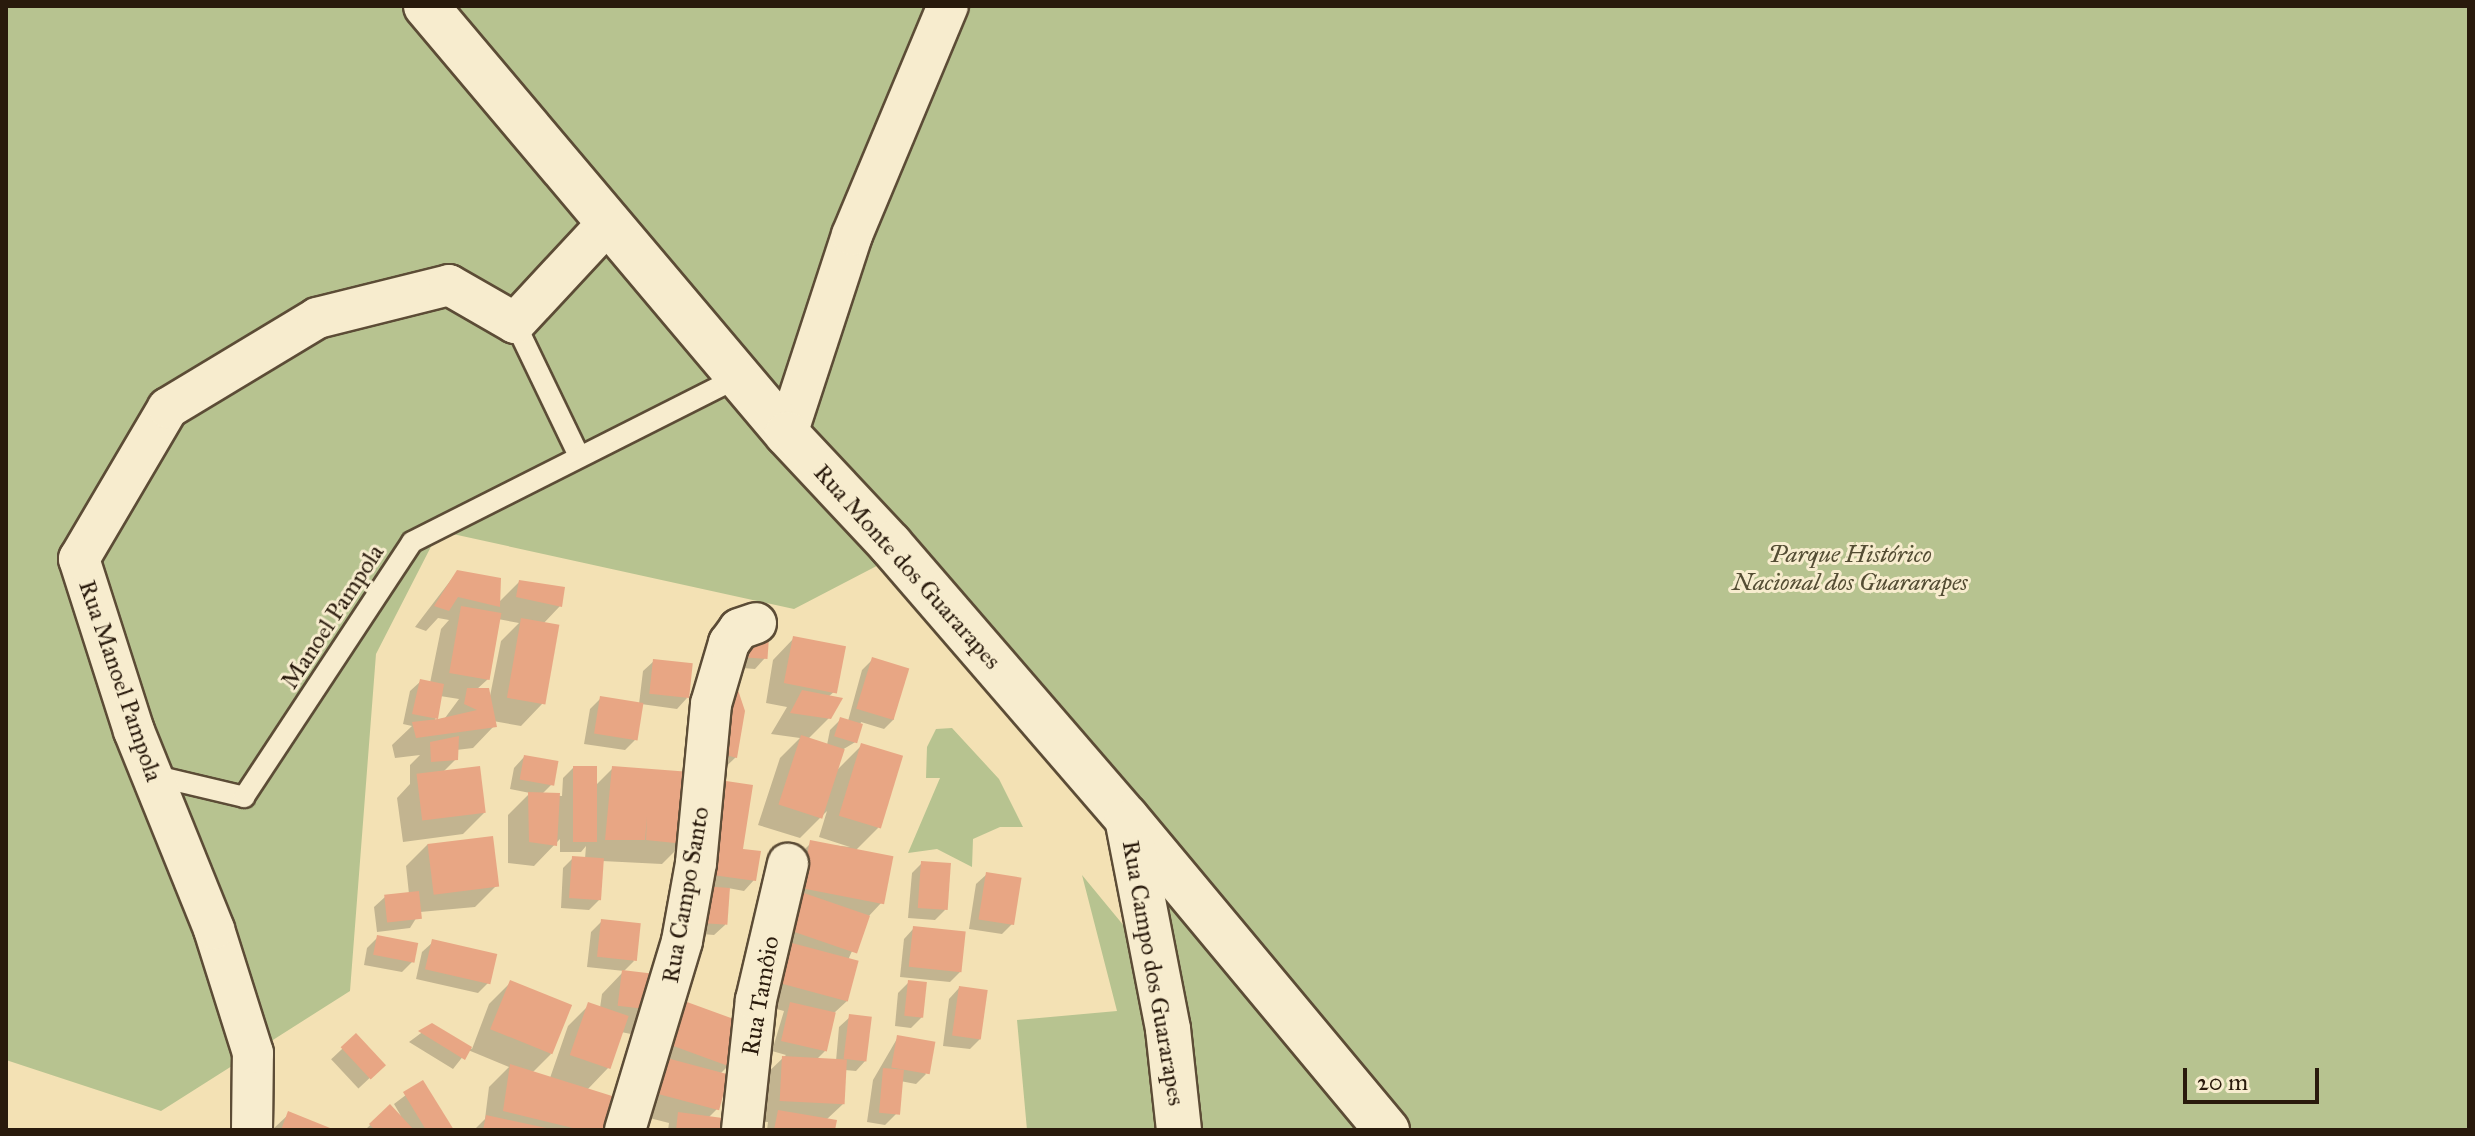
<!DOCTYPE html>
<meta charset="utf-8">
<style>
body{margin:0}
#map{position:relative;width:2475px;height:1136px;overflow:hidden;background:#f3e1b4;font-family:"IM FELL Great Primer",serif}
div>[style]{position:absolute}
.green>*{inset:0;background:#b7c390}
.shadow>*{inset:0;background:#0003;transform-origin:0 0}
.building>*{inset:0;background:#e8a684;transform-origin:0 0}
.roads{filter:drop-shadow(2px 0 #5c4c36) drop-shadow(-2px 0 #5c4c36) drop-shadow(0 2px #5c4c36) drop-shadow(0 -2px #5c4c36)}
.lane>*{height:20px;margin:-10px;padding:0 10px;transform-origin:10px;border-radius:10px;background:#f7ecce}
.street>*{height:40px;margin:-20px;padding:0 20px;transform-origin:20px;border-radius:20px;background:#f7ecce}
.secondary>*{height:44px;margin:-22px;padding:0 22px;transform-origin:22px;border-radius:22px;background:#f7ecce}
span{translate:-50% -50%;white-space:nowrap;text-align:center;line-height:1.15;-webkit-text-stroke:6px #f7ecce;paint-order:stroke}
.park-label{font-size:24px;color:#544d34;font-style:italic}
.street-label{font-size:24px;color:#291a0c}
.frame{position:absolute;inset:0;border:8px solid #291a0c;pointer-events:none}
.scale{position:absolute;left:2183px;top:1068px;width:136px;height:36px;box-sizing:border-box;border:4px solid #291a0c;border-top:0;padding-left:10px;font-size:24px;line-height:28px;white-space:nowrap;color:#291a0c;-webkit-text-stroke:6px #f7ecce;paint-order:stroke}
</style>
<div id="map">
<div class="green">
<i style="clip-path:polygon(6px 6px,2469px 6px,2469px 1130px,1027px 1130px,1017px 1020px,1117px 1011px,1082px 875px,1157px 966px,1126px 817px,892px 558px,794px 609px,439px 531px,376px 654px,350px 991px,161px 1111px,6px 1060px)"></i>
<i style="clip-path:polygon(952px 728px,999px 779px,1023px 827px,1000px 827px,973px 839px,972px 867px,937px 849px,908px 853px,940px 778px,926px 778px,927px 747px,936px 729px)"></i>
</div>
<div class="shadow">
<i style="clip-path:polygon(evenodd,457px 572px,498px 603px,519px 582px,560px 606px,543px 624px,542px 704px,521px 726px,493px 721px,494px 726px,473px 748px,456px 750px,456px 759px,442px 773px,484px 813px,463px 834px,403px 842px,397px 798px,410px 784px,410px 765px,420px 755px,395px 758px,392px 745px,412px 726px,403px 724px,410px 691px,421px 681px,430px 683px,441px 629px,449px 620px,438px 618px,426px 631px,415px 627px,457px 572px,498px 619px,519px 623px,501px 641px,489px 701px,476px 690px,488px 679px,498px 619px,457px 572px,440px 696px,459px 699px,445px 718px,435px 720px,440px 696px)"></i>
<i style="clip-path:polygon(794px 638px,835px 691px,828px 697px,829px 718px,808px 739px,827px 745px,830px 730px,841px 719px,848px 721px,862px 670px,872px 660px,894px 719px,884px 729px,861px 722px,857px 741px,842px 750px,835px 772px,862px 745px,878px 828px,855px 851px,882px 902px,867px 918px,848px 960px,847px 1001px,834px 1013px,825px 1051px,816px 1060px,836px 1061px,839px 1027px,850px 1017px,866px 1060px,856px 1071px,845px 1070px,843px 1104px,826px 1120px,833px 1130px,767px 1130px,768px 1122px,759px 1122px,761px 1079px,786px 1055px,772px 1051px,784px 1011px,761px 1005px,790px 864px,811px 843px,850px 847px,819px 837px,827px 811px,800px 838px,758px 825px,780px 758px,800px 738px,771px 734px,787px 707px,766px 703px,773px 660px)"></i>
<i style="clip-path:polygon(732px 649px,765px 658px,755px 669px,730px 667px)"></i>
<i style="clip-path:polygon(654px 661px,687px 698px,677px 709px,641px 704px,635px 740px,625px 750px,584px 744px,590px 709px,601px 698px,639px 704px,643px 671px)"></i>
<i style="clip-path:polygon(697px 715px,736px 757px,714px 778px)"></i>
<i style="clip-path:polygon(524px 757px,552px 784px,541px 795px,562px 796px,563px 778px,573px 768px,594px 787px,613px 768px,683px 843px,662px 864px,602px 861px,600px 899px,589px 910px,561px 908px,563px 868px,573px 858px,585px 859px,586px 846px,581px 852px,560px 852px,560px 839px,534px 866px,508px 863px,508px 815px,530px 793px,510px 789px,514px 768px)"></i>
<i style="clip-path:polygon(726px 783px,741px 850px,754px 880px,744px 891px,728px 888px,725px 925px,714px 935px,690px 933px,716px 793px)"></i>
<i style="clip-path:polygon(428px 844px,496px 886px,475px 907px,420px 912px,410px 928px,377px 932px,374px 907px,385px 897px,409px 894px,406px 866px)"></i>
<i style="clip-path:polygon(922px 863px,945px 910px,935px 920px,908px 918px,912px 873px)"></i>
<i style="clip-path:polygon(987px 874px,1012px 924px,1002px 934px,969px 929px,976px 884px)"></i>
<i style="clip-path:polygon(602px 921px,634px 961px,623px 972px,652px 1012px,631px 1034px,621px 1032px,609px 1067px,587px 1090px,619px 1130px,474px 1130px,485px 1119px,489px 1087px,509px 1067px,468px 1050px,453px 1069px,409px 1042px,432px 1025px,472px 1049px,489px 1004px,510px 983px,551px 1054px,532px 1073px,550px 1078px,568px 1026px,589px 1005px,600px 1008px,602px 994px,624px 971px,587px 967px,591px 932px)"></i>
<i style="clip-path:polygon(914px 928px,960px 972px,950px 982px,900px 977px,904px 939px)"></i>
<i style="clip-path:polygon(378px 937px,412px 962px,402px 972px,364px 965px,367px 948px)"></i>
<i style="clip-path:polygon(433px 942px,488px 983px,478px 993px,416px 979px,422px 952px)"></i>
<i style="clip-path:polygon(909px 982px,922px 1017px,911px 1028px,895px 1026px,898px 993px)"></i>
<i style="clip-path:polygon(959px 988px,980px 1039px,970px 1049px,943px 1046px,949px 999px)"></i>
<i style="clip-path:polygon(655px 1021px,728px 1066px,720px 1074px,718px 1108px,708px 1118px,727px 1130px,668px 1130px,669px 1123px,634px 1114px)"></i>
<i style="left:356px;top:1036px;width:40px;height:34px;rotate:47deg"></i>
<i style="clip-path:polygon(898px 1037px,926px 1074px,916px 1084px,900px 1081px,896px 1114px,885px 1125px,867px 1122px,873px 1080px)"></i>
<i style="clip-path:polygon(423px 1082px,452px 1130px,365px 1130px,389px 1107px,401px 1116px,394px 1104px)"></i>
<i style="clip-path:polygon(289px 1114px,330px 1130px,272px 1130px)"></i>
</div>
<div class="building">
<i style="clip-path:polygon(457px 570px,501px 578px,500px 607px,458px 597px,449px 611px,434px 606px)"></i>
<i style="clip-path:polygon(519px 580px,565px 587px,562px 607px,516px 597px)"></i>
<i style="left:461px;top:606px;width:41px;height:68px;rotate:10deg"></i>
<i style="left:521px;top:618px;width:39px;height:81px;rotate:10deg"></i>
<i style="left:741px;top:636px;width:28px;height:21px;rotate:4deg"></i>
<i style="left:793px;top:636px;width:54px;height:48px;rotate:11deg"></i>
<i style="left:872px;top:657px;width:39px;height:54px;rotate:17deg"></i>
<i style="left:653px;top:659px;width:40px;height:35px;rotate:6deg"></i>
<i style="clip-path:polygon(420px 679px,444px 684px,438px 719px,477px 710px,464px 704px,467px 688px,489px 688px,497px 727px,416px 738px,412px 722px,438px 719px,412px 714px)"></i>
<i style="clip-path:polygon(738px 690px,745px 711px,737px 758px,714px 752px,718px 692px)"></i>
<i style="clip-path:polygon(802px 690px,843px 698px,831px 719px,790px 713px)"></i>
<i style="left:600px;top:696px;width:44px;height:38px;rotate:9deg"></i>
<i style="left:840px;top:717px;width:24px;height:20px;rotate:17deg"></i>
<i style="left:801px;top:735px;width:46px;height:73px;rotate:18deg"></i>
<i style="clip-path:polygon(459px 736px,458px 760px,431px 762px,430px 742px)"></i>
<i style="left:861px;top:743px;width:44px;height:76px;rotate:17deg"></i>
<i style="left:524px;top:755px;width:35px;height:25px;rotate:10deg"></i>
<i style="left:480px;top:766px;width:47px;height:64px;rotate:83deg"></i>
<i style="left:573px;top:766px;width:24px;height:76px"></i>
<i style="clip-path:polygon(612px 766px,691px 772px,685px 844px,646px 840px,647px 817px,645px 840px,605px 840px)"></i>
<i style="clip-path:polygon(726px 781px,753px 785px,743px 849px,761px 851px,756px 881px,705px 874px,715px 845px)"></i>
<i style="clip-path:polygon(528px 792px,560px 793px,557px 846px,529px 842px)"></i>
<i style="left:493px;top:836px;width:51px;height:66px;rotate:83deg"></i>
<i style="left:810px;top:840px;width:85px;height:49px;rotate:11deg"></i>
<i style="left:572px;top:856px;width:32px;height:42px;rotate:4deg"></i>
<i style="left:921px;top:861px;width:30px;height:47px;rotate:4deg"></i>
<i style="left:986px;top:872px;width:36px;height:48px;rotate:9deg"></i>
<i style="left:703px;top:886px;width:27px;height:37px;rotate:4deg"></i>
<i style="left:419px;top:891px;width:28px;height:35px;rotate:84deg"></i>
<i style="left:801px;top:892px;width:73px;height:40px;rotate:19deg"></i>
<i style="left:601px;top:919px;width:40px;height:38px;rotate:6deg"></i>
<i style="left:913px;top:926px;width:53px;height:41px;rotate:6deg"></i>
<i style="left:377px;top:935px;width:42px;height:20px;rotate:11deg"></i>
<i style="left:432px;top:939px;width:67px;height:31px;rotate:13deg"></i>
<i style="left:792px;top:943px;width:69px;height:42px;rotate:15deg"></i>
<i style="left:622px;top:970px;width:40px;height:36px;rotate:7deg"></i>
<i style="left:510px;top:980px;width:67px;height:53px;rotate:22deg"></i>
<i style="left:908px;top:980px;width:19px;height:36px;rotate:6deg"></i>
<i style="left:959px;top:986px;width:29px;height:50px;rotate:8deg"></i>
<i style="left:676px;top:998px;width:76px;height:46px;rotate:20deg"></i>
<i style="left:588px;top:1002px;width:43px;height:56px;rotate:19deg"></i>
<i style="left:790px;top:1002px;width:47px;height:40px;rotate:13deg"></i>
<i style="left:849px;top:1014px;width:23px;height:45px;rotate:7deg"></i>
<i style="clip-path:polygon(432px 1023px,472px 1047px,465px 1060px,418px 1031px)"></i>
<i style="left:356px;top:1033px;width:44px;height:21px;rotate:47deg"></i>
<i style="left:897px;top:1035px;width:39px;height:33px;rotate:10deg"></i>
<i style="left:782px;top:1056px;width:65px;height:45px;rotate:3deg"></i>
<i style="left:663px;top:1057px;width:68px;height:37px;rotate:15deg"></i>
<i style="clip-path:polygon(510px 1064px,628px 1101px,621px 1130px,581px 1130px,503px 1111px)"></i>
<i style="left:883px;top:1068px;width:21px;height:45px;rotate:5deg"></i>
<i style="clip-path:polygon(423px 1080px,454px 1130px,426px 1130px,403px 1092px)"></i>
<i style="clip-path:polygon(390px 1104px,414px 1130px,375px 1130px,369px 1124px)"></i>
<i style="clip-path:polygon(778px 1110px,837px 1120px,835px 1130px,774px 1130px)"></i>
<i style="clip-path:polygon(288px 1111px,335px 1130px,281px 1130px)"></i>
<i style="clip-path:polygon(678px 1112px,730px 1119px,729px 1130px,676px 1130px)"></i>
<i style="clip-path:polygon(486px 1115px,551px 1129px,551px 1130px,483px 1130px)"></i>
</div>
<div class="roads">
<div class="lane">
<i style="left:515px;top:323px;width:148px;rotate:64.3deg"></i>
<i style="left:152px;top:775px;width:95px;rotate:13.4deg"></i>
<i style="left:244px;top:797px;width:305px;rotate:-56.6deg"></i>
<i style="left:412px;top:542px;width:366px;rotate:-26.8deg"></i>
</div>
<div class="street">
<i style="left:787px;top:434px;width:209px;rotate:-71.9deg"></i>
<i style="left:852px;top:235px;width:248px;rotate:-67.3deg"></i>
<i style="left:252px;top:1130px;width:77px;rotate:-89.3deg"></i>
<i style="left:253px;top:1053px;width:130px;rotate:-107.5deg"></i>
<i style="left:214px;top:929px;width:214px;rotate:-112deg"></i>
<i style="left:134px;top:731px;width:181px;rotate:-107.7deg"></i>
<i style="left:79px;top:559px;width:175px;rotate:-59.5deg"></i>
<i style="left:168px;top:408px;width:174px;rotate:-31.1deg"></i>
<i style="left:317px;top:318px;width:136px;rotate:-14deg"></i>
<i style="left:449px;top:285px;width:76px;rotate:29.9deg"></i>
<i style="left:515px;top:323px;width:138px;rotate:-47.1deg"></i>
<i style="left:625px;top:1130px;width:197px;rotate:-73.2deg"></i>
<i style="left:682px;top:941px;width:79px;rotate:-79.8deg"></i>
<i style="left:696px;top:863px;width:160px;rotate:-84.6deg"></i>
<i style="left:711px;top:704px;width:64px;rotate:-73.6deg"></i>
<i style="left:729px;top:643px;width:17px;rotate:-54deg"></i>
<i style="left:739px;top:629px;width:18px;rotate:-19deg"></i>
<i style="left:742px;top:1130px;width:131px;rotate:-83.9deg"></i>
<i style="left:756px;top:1000px;width:140px;rotate:-76.8deg"></i>
</div>
<div class="secondary">
<i style="left:426px;top:6px;width:560px;rotate:49.85deg"></i>
<i style="left:787px;top:434px;width:151px;rotate:46.9deg"></i>
<i style="left:890px;top:544px;width:361px;rotate:49.2deg"></i>
<i style="left:1126px;top:817px;width:408px;rotate:50.2deg"></i>
<i style="left:1128px;top:823px;width:210px;rotate:79deg"></i>
<i style="left:1168px;top:1029px;width:102px;rotate:83.8deg"></i>
</div>
</div>
<div class="park-label">
<span style="left:1850px;top:569px">Parque Histórico<br>Nacional dos Guararapes</span>
</div>
<div class="street-label">
<span style="left:907px;top:567px;rotate:48deg">Rua Monte dos Guararapes</span>
<span style="left:333px;top:617px;rotate:-57deg">Manoel Pampola</span>
<span style="left:120px;top:681px;rotate:71deg">Rua Manoel Pampola</span>
<span style="left:686px;top:895px;rotate:-80deg">Rua Campo Santo</span>
<span style="left:1153px;top:973px;rotate:80deg">Rua Campo dos Guararapes</span>
<span style="left:761px;top:996px;rotate:-80deg">Rua Tamôio</span>
</div>
<div class="frame"></div>
<div class="scale">20 m</div>
</div>
